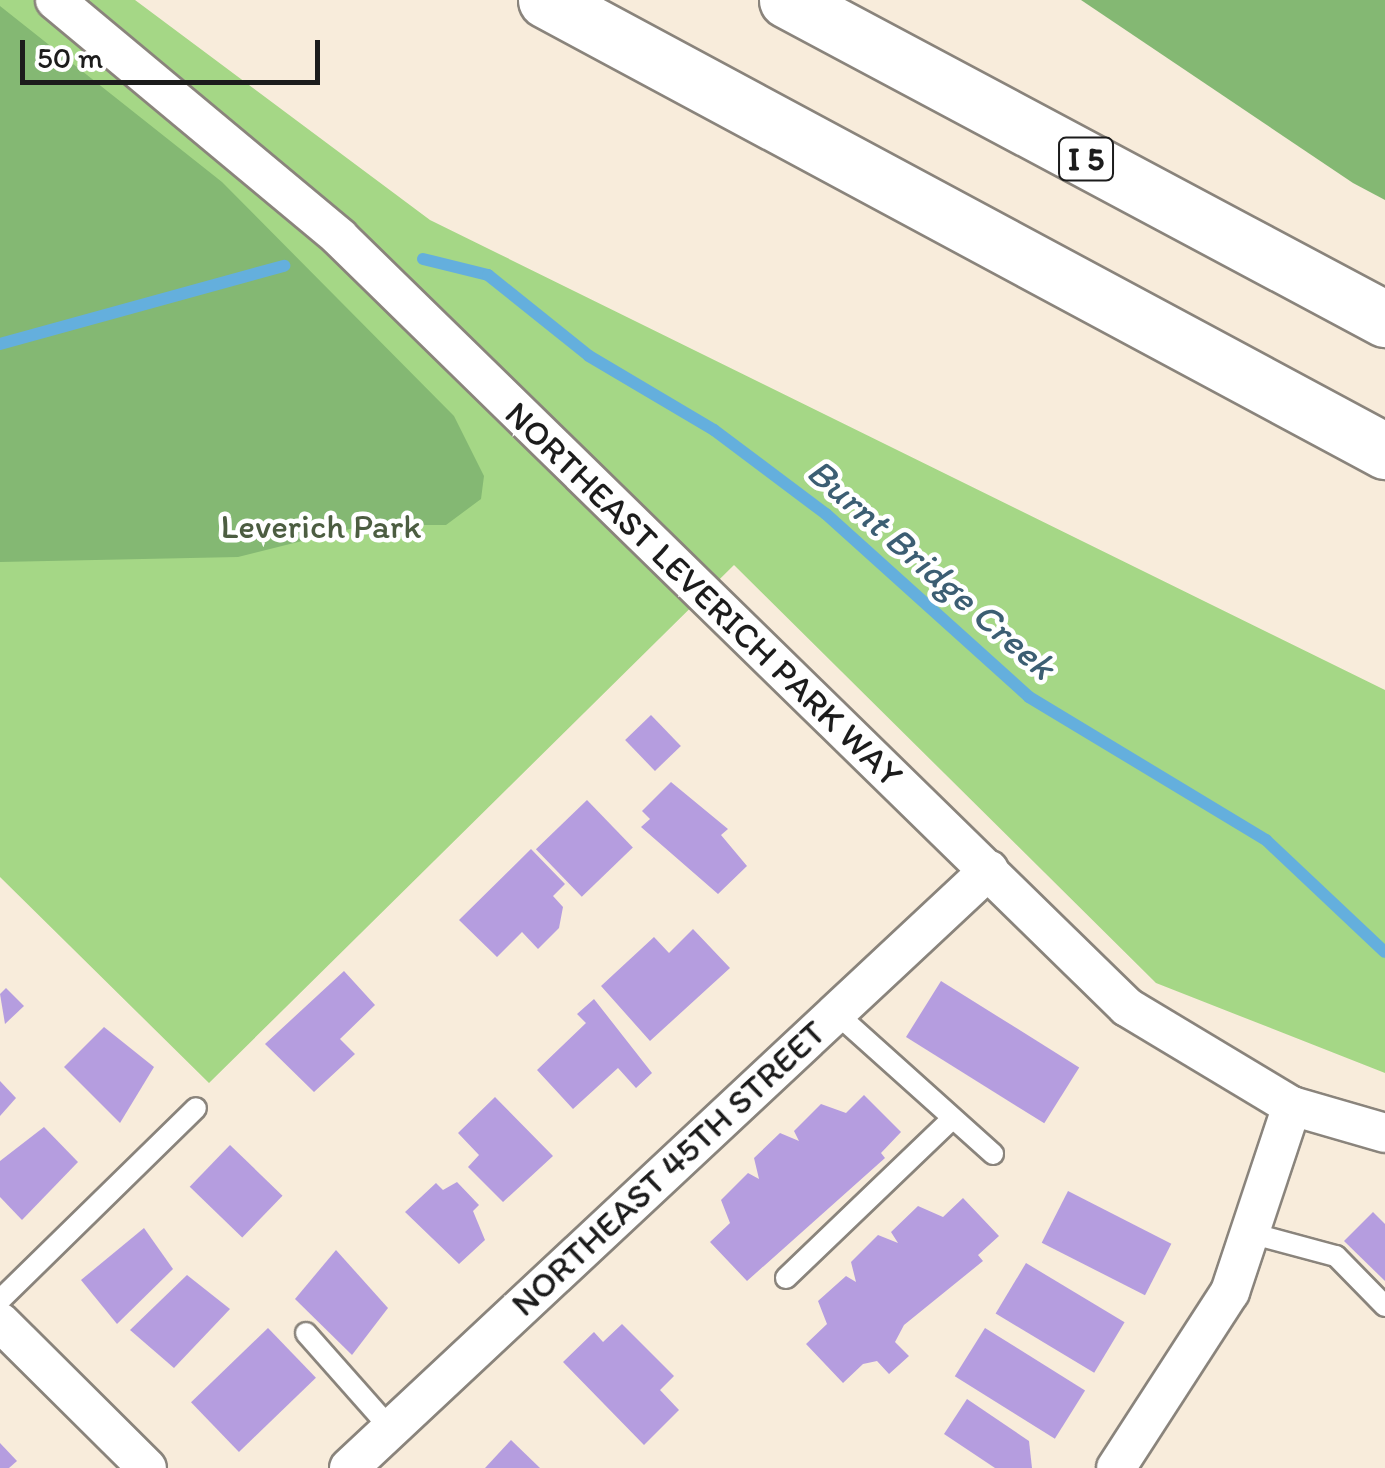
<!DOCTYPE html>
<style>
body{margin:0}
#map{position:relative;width:1385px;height:1468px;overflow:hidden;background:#f8ecdb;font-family:Itim,sans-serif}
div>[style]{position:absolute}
.green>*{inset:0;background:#a5d786}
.forest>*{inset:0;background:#84b873}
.stream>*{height:12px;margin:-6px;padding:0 6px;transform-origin:6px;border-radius:6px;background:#64afdd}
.building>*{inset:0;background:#b59ddf;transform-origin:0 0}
.roads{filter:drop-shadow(2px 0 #8a847c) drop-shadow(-2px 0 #8a847c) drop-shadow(0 2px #8a847c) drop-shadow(0 -2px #8a847c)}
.lane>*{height:20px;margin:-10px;padding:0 10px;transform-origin:10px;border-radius:10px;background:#fff}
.street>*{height:38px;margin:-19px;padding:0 19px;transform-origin:19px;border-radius:19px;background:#fff}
.highway>*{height:55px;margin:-27.5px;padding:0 27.5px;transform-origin:27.5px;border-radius:27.5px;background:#fff}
span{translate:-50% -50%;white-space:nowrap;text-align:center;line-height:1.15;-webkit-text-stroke:9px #fff;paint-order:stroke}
.shield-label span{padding:2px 8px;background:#fff;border:2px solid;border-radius:8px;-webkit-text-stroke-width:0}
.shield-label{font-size:32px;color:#1c1c1c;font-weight:700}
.park-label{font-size:35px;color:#4c5d41}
.street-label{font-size:35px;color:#1c1c1c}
.water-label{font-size:38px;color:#3c5e73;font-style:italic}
.scale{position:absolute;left:20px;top:40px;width:300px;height:45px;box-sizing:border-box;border:5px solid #1c1c1c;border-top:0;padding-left:12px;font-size:30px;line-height:35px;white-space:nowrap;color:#1c1c1c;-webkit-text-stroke:8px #fff;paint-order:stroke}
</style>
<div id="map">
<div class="green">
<i style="clip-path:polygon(0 0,135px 0,430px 220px,1385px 690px,1385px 1073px,1156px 983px,734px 565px,209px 1083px,0 877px)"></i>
</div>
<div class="forest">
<i style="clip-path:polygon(1081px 0,1385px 0,1385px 200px,1353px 183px)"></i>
<i style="clip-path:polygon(0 6px,222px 182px,454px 416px,484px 476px,481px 499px,446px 525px,366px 525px,238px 557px,0 562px)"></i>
</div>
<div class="stream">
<i style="left:423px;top:259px;width:67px;rotate:13.8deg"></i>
<i style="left:488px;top:275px;width:129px;rotate:38.7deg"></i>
<i style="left:589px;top:356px;width:145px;rotate:30.6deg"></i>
<i style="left:714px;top:430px;width:140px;rotate:36.9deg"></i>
<i style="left:826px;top:514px;width:273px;rotate:42deg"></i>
<i style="left:1029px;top:697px;width:277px;rotate:31.1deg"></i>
<i style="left:1266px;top:840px;width:163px;rotate:43.3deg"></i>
<i style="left:0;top:344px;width:295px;rotate:-15.4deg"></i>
</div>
<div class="building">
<i style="left:651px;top:715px;width:43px;height:36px;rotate:46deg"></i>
<i style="clip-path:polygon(671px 782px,728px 829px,721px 835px,747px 866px,718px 894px,641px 827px,650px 819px,642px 811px)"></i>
<i style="left:587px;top:800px;width:66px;height:71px;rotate:46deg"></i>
<i style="clip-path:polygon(531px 849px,565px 884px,553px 896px,563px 907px,559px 928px,538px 949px,522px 932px,497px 957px,459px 920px)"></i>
<i style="clip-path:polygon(693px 929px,730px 968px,650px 1041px,601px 986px,654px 937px,669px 953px)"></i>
<i style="clip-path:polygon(344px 971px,375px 1005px,340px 1039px,355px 1054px,314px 1092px,265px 1044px)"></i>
<i style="left:941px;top:981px;width:163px;height:66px;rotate:32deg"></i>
<i style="clip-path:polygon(6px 988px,24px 1006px,5px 1024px,0 994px)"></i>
<i style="clip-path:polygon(594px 999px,652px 1073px,636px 1088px,618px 1068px,573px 1109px,537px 1070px,586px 1023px,577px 1014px)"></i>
<i style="clip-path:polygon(104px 1027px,154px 1067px,120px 1123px,64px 1067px)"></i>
<i style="clip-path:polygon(0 1081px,16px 1098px,0 1116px)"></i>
<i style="clip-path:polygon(864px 1095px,901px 1132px,881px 1153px,885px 1158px,747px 1281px,710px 1242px,730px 1223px,721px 1200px,748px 1173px,759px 1179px,754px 1158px,780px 1133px,799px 1141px,794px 1131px,821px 1104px,846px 1113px)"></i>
<i style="clip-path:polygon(495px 1097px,553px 1156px,503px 1202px,468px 1167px,479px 1155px,458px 1133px)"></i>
<i style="clip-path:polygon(44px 1127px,78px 1162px,22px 1220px,0 1197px,0 1161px)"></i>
<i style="left:230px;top:1145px;width:73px;height:58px;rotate:44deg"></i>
<i style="clip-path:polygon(457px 1182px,479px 1205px,473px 1211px,485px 1240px,459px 1264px,405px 1212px,436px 1183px,443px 1190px)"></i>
<i style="left:1068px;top:1191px;width:116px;height:58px;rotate:27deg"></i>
<i style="clip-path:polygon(963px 1198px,999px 1236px,978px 1255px,983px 1261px,904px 1325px,895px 1342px,909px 1356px,889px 1374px,877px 1361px,863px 1364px,843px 1383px,806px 1344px,827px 1324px,818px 1301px,846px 1276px,856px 1282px,851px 1262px,878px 1235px,898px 1243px,891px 1232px,918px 1206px,943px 1217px)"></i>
<i style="clip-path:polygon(1373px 1212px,1385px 1224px,1385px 1281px,1344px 1241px)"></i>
<i style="clip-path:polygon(144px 1228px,173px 1269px,117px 1324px,81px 1280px)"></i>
<i style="clip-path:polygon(336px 1250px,388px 1308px,352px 1355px,295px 1299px)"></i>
<i style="left:1026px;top:1263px;width:115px;height:59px;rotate:31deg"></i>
<i style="clip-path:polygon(187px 1275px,230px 1309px,174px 1368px,130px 1330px)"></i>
<i style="clip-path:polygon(622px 1324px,674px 1376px,660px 1390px,679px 1410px,644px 1445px,563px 1362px,594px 1332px,603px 1342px)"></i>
<i style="left:268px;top:1328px;width:69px;height:107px;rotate:46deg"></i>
<i style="left:985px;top:1328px;width:118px;height:57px;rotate:32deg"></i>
<i style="clip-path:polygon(967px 1399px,1029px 1441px,1032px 1468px,995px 1468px,944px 1434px)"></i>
<i style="clip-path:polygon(511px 1440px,540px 1468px,485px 1468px)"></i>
<i style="clip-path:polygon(0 1443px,17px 1461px,9px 1468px,0 1468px)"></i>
</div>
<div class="roads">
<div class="lane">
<i style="left:836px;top:1013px;width:211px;rotate:41.9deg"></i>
<i style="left:1250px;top:1233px;width:89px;rotate:15deg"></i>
<i style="left:1336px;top:1256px;width:70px;rotate:45.6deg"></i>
<i style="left:786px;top:1278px;width:228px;rotate:-43.8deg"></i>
<i style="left:0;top:1300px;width:274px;rotate:-44.4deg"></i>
<i style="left:306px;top:1333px;width:128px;rotate:48.5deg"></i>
</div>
<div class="street">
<i style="left:55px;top:0;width:370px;rotate:39.8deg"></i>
<i style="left:339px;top:237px;width:1102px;rotate:44.34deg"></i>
<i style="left:1127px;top:1007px;width:192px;rotate:31deg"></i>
<i style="left:1292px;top:1106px;width:97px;rotate:16.2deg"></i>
<i style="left:0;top:1322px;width:207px;rotate:44.8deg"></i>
<i style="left:349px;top:1468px;width:876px;rotate:-43.06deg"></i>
<i style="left:1116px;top:1468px;width:210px;rotate:-57.1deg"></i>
<i style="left:1230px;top:1292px;width:196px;rotate:-71.6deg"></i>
</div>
<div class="highway">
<i style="left:546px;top:0;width:953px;rotate:28.26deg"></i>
<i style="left:787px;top:0;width:678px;rotate:28.08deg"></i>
</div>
</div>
<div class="shield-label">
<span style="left:1086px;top:159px">I 5</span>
</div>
<div class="park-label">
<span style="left:321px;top:526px">Leverich Park</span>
</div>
<div class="street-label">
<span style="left:704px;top:594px;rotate:44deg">NORTHEAST LEVERICH PARK WAY</span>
<span style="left:668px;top:1168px;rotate:-43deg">NORTHEAST 45TH STREET</span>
</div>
<div class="water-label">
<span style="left:931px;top:569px;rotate:41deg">Burnt Bridge Creek</span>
</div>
<div class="scale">50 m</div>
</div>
